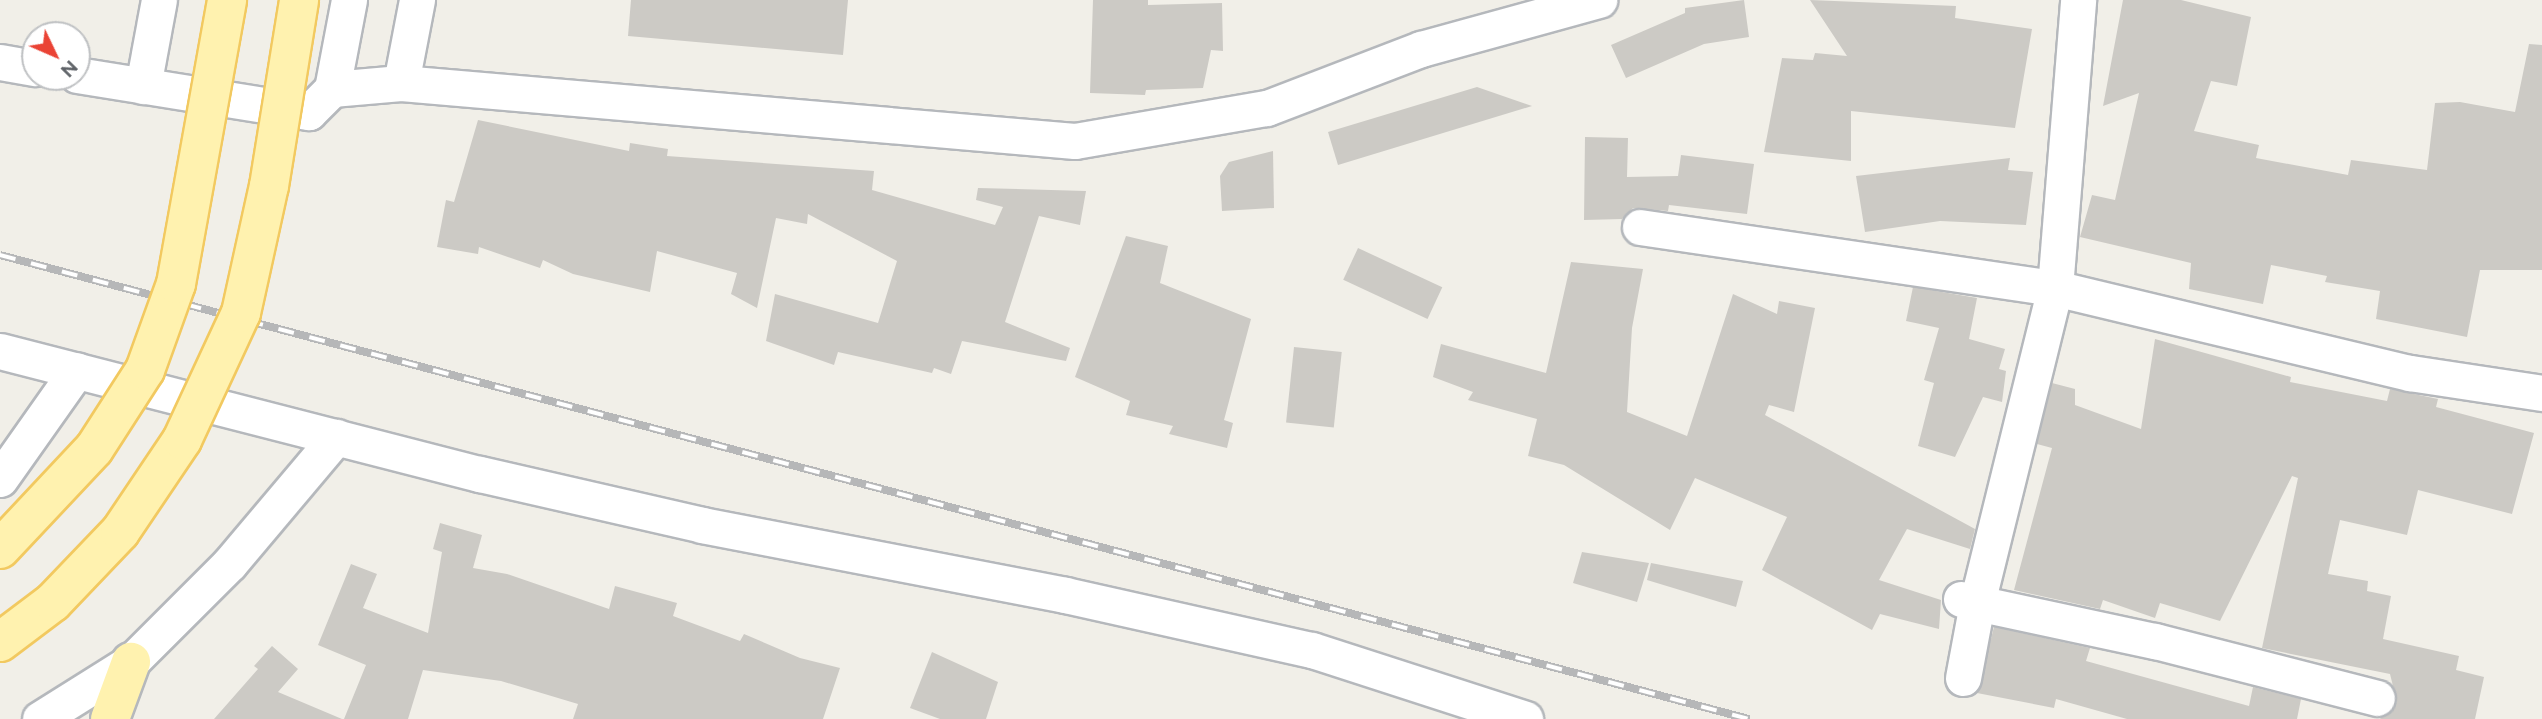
<!DOCTYPE html>
<style>
body{margin:0}
#map{position:relative;width:2542px;height:719px;overflow:hidden;background:#f1efe8;font-family:Raleway,sans-serif}
div>[style]{position:absolute}
.building>*{inset:0;background:#cccac5;transform-origin:0 0}
.roads{filter:drop-shadow(2px 0 #b5b8bc) drop-shadow(-2px 0 #b5b8bc) drop-shadow(0 2px #b5b8bc) drop-shadow(0 -2px #b5b8bc)}
.minor>*{height:35px;margin:-17.5px;padding:0 17.5px;transform-origin:17.5px;border-radius:17.5px;background:#fff}
.major>*{height:38px;margin:-19px;padding:0 19px;transform-origin:19px;border-radius:19px;background:#fff2af}
.rail>*{height:8px;margin-top:-4px;transform-origin:0;background:repeating-linear-gradient(90deg,#fff 0 16px,#b6b7b8 0 32px);box-sizing:border-box;border-block:2px solid #b6b7b8}
.bridges{filter:drop-shadow(2px 0 #f2c960) drop-shadow(-2px 0 #f2c960) drop-shadow(0 2px #f2c960) drop-shadow(0 -2px #f2c960)}
.major-bridge>*{height:38px;margin:-19px;padding:0 19px;transform-origin:19px;border-radius:19px;background:#fff2af}
span{translate:-50% -50%;white-space:nowrap;text-align:center;line-height:1.15;-webkit-text-stroke:6px #fff;paint-order:stroke}
.north{position:absolute;left:21px;top:21px;width:70px;height:70px;box-sizing:border-box;background:#fff;border:2px solid #bfc1c3;border-radius:50%;rotate:134deg;font-size:19px;font-weight:700;line-height:28px;text-align:center;color:#5f6368}
.north::after{content:'';display:block;margin:auto;width:24px;height:32px;background:#ea4335;clip-path:polygon(50% 0,100% 100%,50% 72%,0 100%)}
</style>
<div id="map">
<div class="building">
<i style="clip-path:polygon(631px 0,848px 0,843px 55px,628px 36px)"></i>
<i style="clip-path:polygon(1093px 0,1148px 0,1148px 5px,1222px 3px,1223px 51px,1211px 50px,1203px 88px,1146px 90px,1145px 95px,1090px 93px)"></i>
<i style="clip-path:polygon(1744px 0,1749px 37px,1704px 44px,1626px 78px,1611px 45px,1685px 13px,1685px 8px)"></i>
<i style="clip-path:polygon(1810px 0,1956px 6px,1955px 18px,2032px 29px,2015px 128px,1851px 111px,1851px 161px,1764px 152px,1782px 58px,1813px 60px,1815px 53px,1847px 56px)"></i>
<i style="clip-path:polygon(2123px 0,2181px 0,2251px 17px,2237px 86px,2211px 81px,2194px 131px,2259px 145px,2256px 158px,2348px 175px,2351px 160px,2427px 170px,2435px 103px,2460px 102px,2515px 112px,2529px 44px,2542px 45px,2542px 270px,2480px 270px,2467px 337px,2376px 319px,2380px 291px,2325px 282px,2327px 276px,2271px 265px,2263px 304px,2189px 289px,2191px 263px,2080px 237px,2092px 195px,2115px 200px,2139px 93px,2103px 106px)"></i>
<i style="clip-path:polygon(1477px 87px,1532px 106px,1338px 165px,1328px 132px)"></i>
<i style="clip-path:polygon(478px 120px,629px 151px,630px 143px,668px 149px,667px 156px,874px 171px,872px 190px,995px 225px,1003px 207px,976px 200px,978px 188px,1086px 191px,1080px 225px,1039px 216px,1005px 322px,1070px 348px,1066px 361px,962px 341px,951px 374px,934px 368px,932px 373px,838px 352px,834px 365px,766px 341px,775px 294px,878px 323px,897px 261px,808px 214px,807px 224px,776px 218px,757px 308px,731px 294px,737px 273px,657px 251px,650px 292px,573px 274px,543px 260px,540px 268px,479px 247px,478px 254px,437px 247px,446px 200px,454px 202px)"></i>
<i style="clip-path:polygon(1585px 137px,1628px 138px,1627px 177px,1678px 176px,1681px 155px,1754px 164px,1747px 214px,1669px 205px,1668px 211px,1633px 208px,1622px 219px,1584px 220px)"></i>
<i style="clip-path:polygon(1273px 151px,1274px 208px,1222px 211px,1220px 176px,1229px 162px)"></i>
<i style="clip-path:polygon(2010px 158px,2008px 170px,2033px 172px,2026px 225px,1940px 221px,1865px 232px,1856px 176px)"></i>
<i style="clip-path:polygon(1126px 236px,1168px 246px,1160px 283px,1251px 319px,1224px 420px,1233px 423px,1227px 448px,1169px 434px,1173px 426px,1126px 415px,1130px 401px,1075px 377px)"></i>
<i style="left:1358px;top:248px;width:93px;height:35px;rotate:25deg"></i>
<i style="clip-path:polygon(1571px 262px,1643px 269px,1632px 328px,1627px 412px,1687px 436px,1733px 294px,1777px 314px,1779px 301px,1815px 308px,1794px 412px,1769px 405px,1765px 415px,1975px 529px,1970px 549px,1907px 529px,1879px 580px,1941px 600px,1939px 629px,1880px 614px,1872px 630px,1762px 570px,1787px 517px,1695px 478px,1670px 530px,1564px 465px,1528px 456px,1537px 419px,1468px 400px,1473px 392px,1433px 377px,1441px 344px,1546px 373px)"></i>
<i style="clip-path:polygon(1913px 287px,1977px 298px,1969px 339px,2005px 349px,1999px 369px,2006px 371px,2002px 402px,1983px 397px,1955px 457px,1918px 446px,1934px 383px,1924px 380px,1939px 328px,1906px 321px)"></i>
<i style="clip-path:polygon(2155px 339px,2291px 377px,2290px 382px,2387px 401px,2390px 389px,2438px 399px,2436px 407px,2534px 433px,2512px 514px,2418px 490px,2407px 535px,2340px 520px,2328px 574px,2368px 581px,2367px 591px,2391px 596px,2383px 639px,2459px 656px,2456px 670px,2484px 677px,2475px 719px,2380px 719px,2397px 702px,2390px 674px,2262px 648px,2298px 478px,2292px 476px,2220px 621px,2160px 603px,2155px 618px,2103px 600px,2100px 609px,2014px 590px,2052px 448px,2037px 444px,2052px 383px,2075px 389px,2075px 405px,2141px 429px)"></i>
<i style="left:1294px;top:347px;width:48px;height:76px;rotate:6deg"></i>
<i style="clip-path:polygon(440px 523px,482px 535px,473px 568px,507px 574px,609px 609px,615px 586px,677px 603px,673px 616px,740px 641px,744px 634px,800px 658px,840px 668px,823px 719px,573px 719px,578px 704px,501px 681px,423px 670px,408px 719px,344px 719px,366px 665px,318px 645px,351px 564px,377px 574px,363px 608px,428px 633px,442px 552px,433px 549px)"></i>
<i style="clip-path:polygon(1582px 552px,1649px 563px,1637px 602px,1573px 583px)"></i>
<i style="clip-path:polygon(1651px 563px,1743px 581px,1736px 607px,1647px 580px)"></i>
<i style="clip-path:polygon(1994px 627px,2090px 648px,2086px 661px,2249px 706px,2253px 687px,2301px 699px,2297px 719px,2127px 719px,2056px 699px,2054px 708px,1977px 693px)"></i>
<i style="clip-path:polygon(272px 646px,298px 669px,278px 692px,342px 719px,214px 719px,258px 669px,254px 666px)"></i>
<i style="clip-path:polygon(932px 652px,998px 682px,986px 719px,940px 719px,910px 708px)"></i>
</div>
<div class="roads">
<div class="minor">
<i style="left:0;top:62px;width:36px;rotate:10deg"></i>
<i style="left:77px;top:75px;width:235px;rotate:9.1deg"></i>
<i style="left:309px;top:112px;width:33px;rotate:-45deg"></i>
<i style="left:332px;top:89px;width:69px;rotate:-5deg"></i>
<i style="left:401px;top:83px;width:676px;rotate:4.92deg"></i>
<i style="left:1075px;top:141px;width:195px;rotate:-9.8deg"></i>
<i style="left:1267px;top:108px;width:165px;rotate:-21deg"></i>
<i style="left:1421px;top:49px;width:185px;rotate:-15.4deg"></i>
<i style="left:401px;top:83px;width:85px;rotate:-79.1deg"></i>
<i style="left:143px;top:86px;width:87px;rotate:-79.5deg"></i>
<i style="left:332px;top:89px;width:91px;rotate:-79.2deg"></i>
<i style="left:1640px;top:227px;width:419px;rotate:8.4deg"></i>
<i style="left:2055px;top:288px;width:365px;rotate:13.5deg"></i>
<i style="left:2410px;top:373px;width:134px;rotate:8.6deg"></i>
<i style="left:0;top:351px;width:496px;rotate:14.4deg"></i>
<i style="left:480px;top:474px;width:228px;rotate:12.9deg"></i>
<i style="left:702px;top:525px;width:370px;rotate:10.9deg"></i>
<i style="left:1065px;top:595px;width:253px;rotate:12.6deg"></i>
<i style="left:1312px;top:650px;width:224px;rotate:17.9deg"></i>
<i style="left:0;top:479px;width:133px;rotate:-54.8deg"></i>
<i style="left:1961px;top:599px;width:16px;rotate:14deg"></i>
<i style="left:1977px;top:603px;width:325px;rotate:-76.1deg"></i>
<i style="left:2055px;top:288px;width:289px;rotate:-85.4deg"></i>
<i style="left:1963px;top:678px;width:76px;rotate:-79.4deg"></i>
<i style="left:1977px;top:603px;width:182px;rotate:12.1deg"></i>
<i style="left:2155px;top:641px;width:229px;rotate:14.4deg"></i>
<i style="left:40px;top:719px;width:107px;rotate:-32.1deg"></i>
<i style="left:131px;top:662px;width:140px;rotate:-45deg"></i>
<i style="left:230px;top:563px;width:165px;rotate:-49.9deg"></i>
</div>
<div class="major">
<i style="left:110px;top:719px;width:61px;rotate:-69.8deg"></i>
</div>
</div>
<div class="rail">
<i style="left:0;top:255px;width:1810px;rotate:14.86deg"></i>
</div>
<div class="bridges">
<div class="major-bridge">
<i style="left:0;top:549px;width:137px;rotate:-46.8deg"></i>
<i style="left:94px;top:449px;width:94px;rotate:-57.2deg"></i>
<i style="left:145px;top:370px;width:91px;rotate:-70.2deg"></i>
<i style="left:176px;top:284px;width:289px;rotate:-79.8deg"></i>
<i style="left:0;top:642px;width:66px;rotate:-37deg"></i>
<i style="left:53px;top:602px;width:97px;rotate:-46.3deg"></i>
<i style="left:120px;top:532px;width:111px;rotate:-56deg"></i>
<i style="left:182px;top:440px;width:140px;rotate:-65.1deg"></i>
<i style="left:241px;top:313px;width:130px;rotate:-77.6deg"></i>
<i style="left:269px;top:186px;width:188px;rotate:-80.8deg"></i>
</div>
</div>
<div class="north">N</div>
</div>
